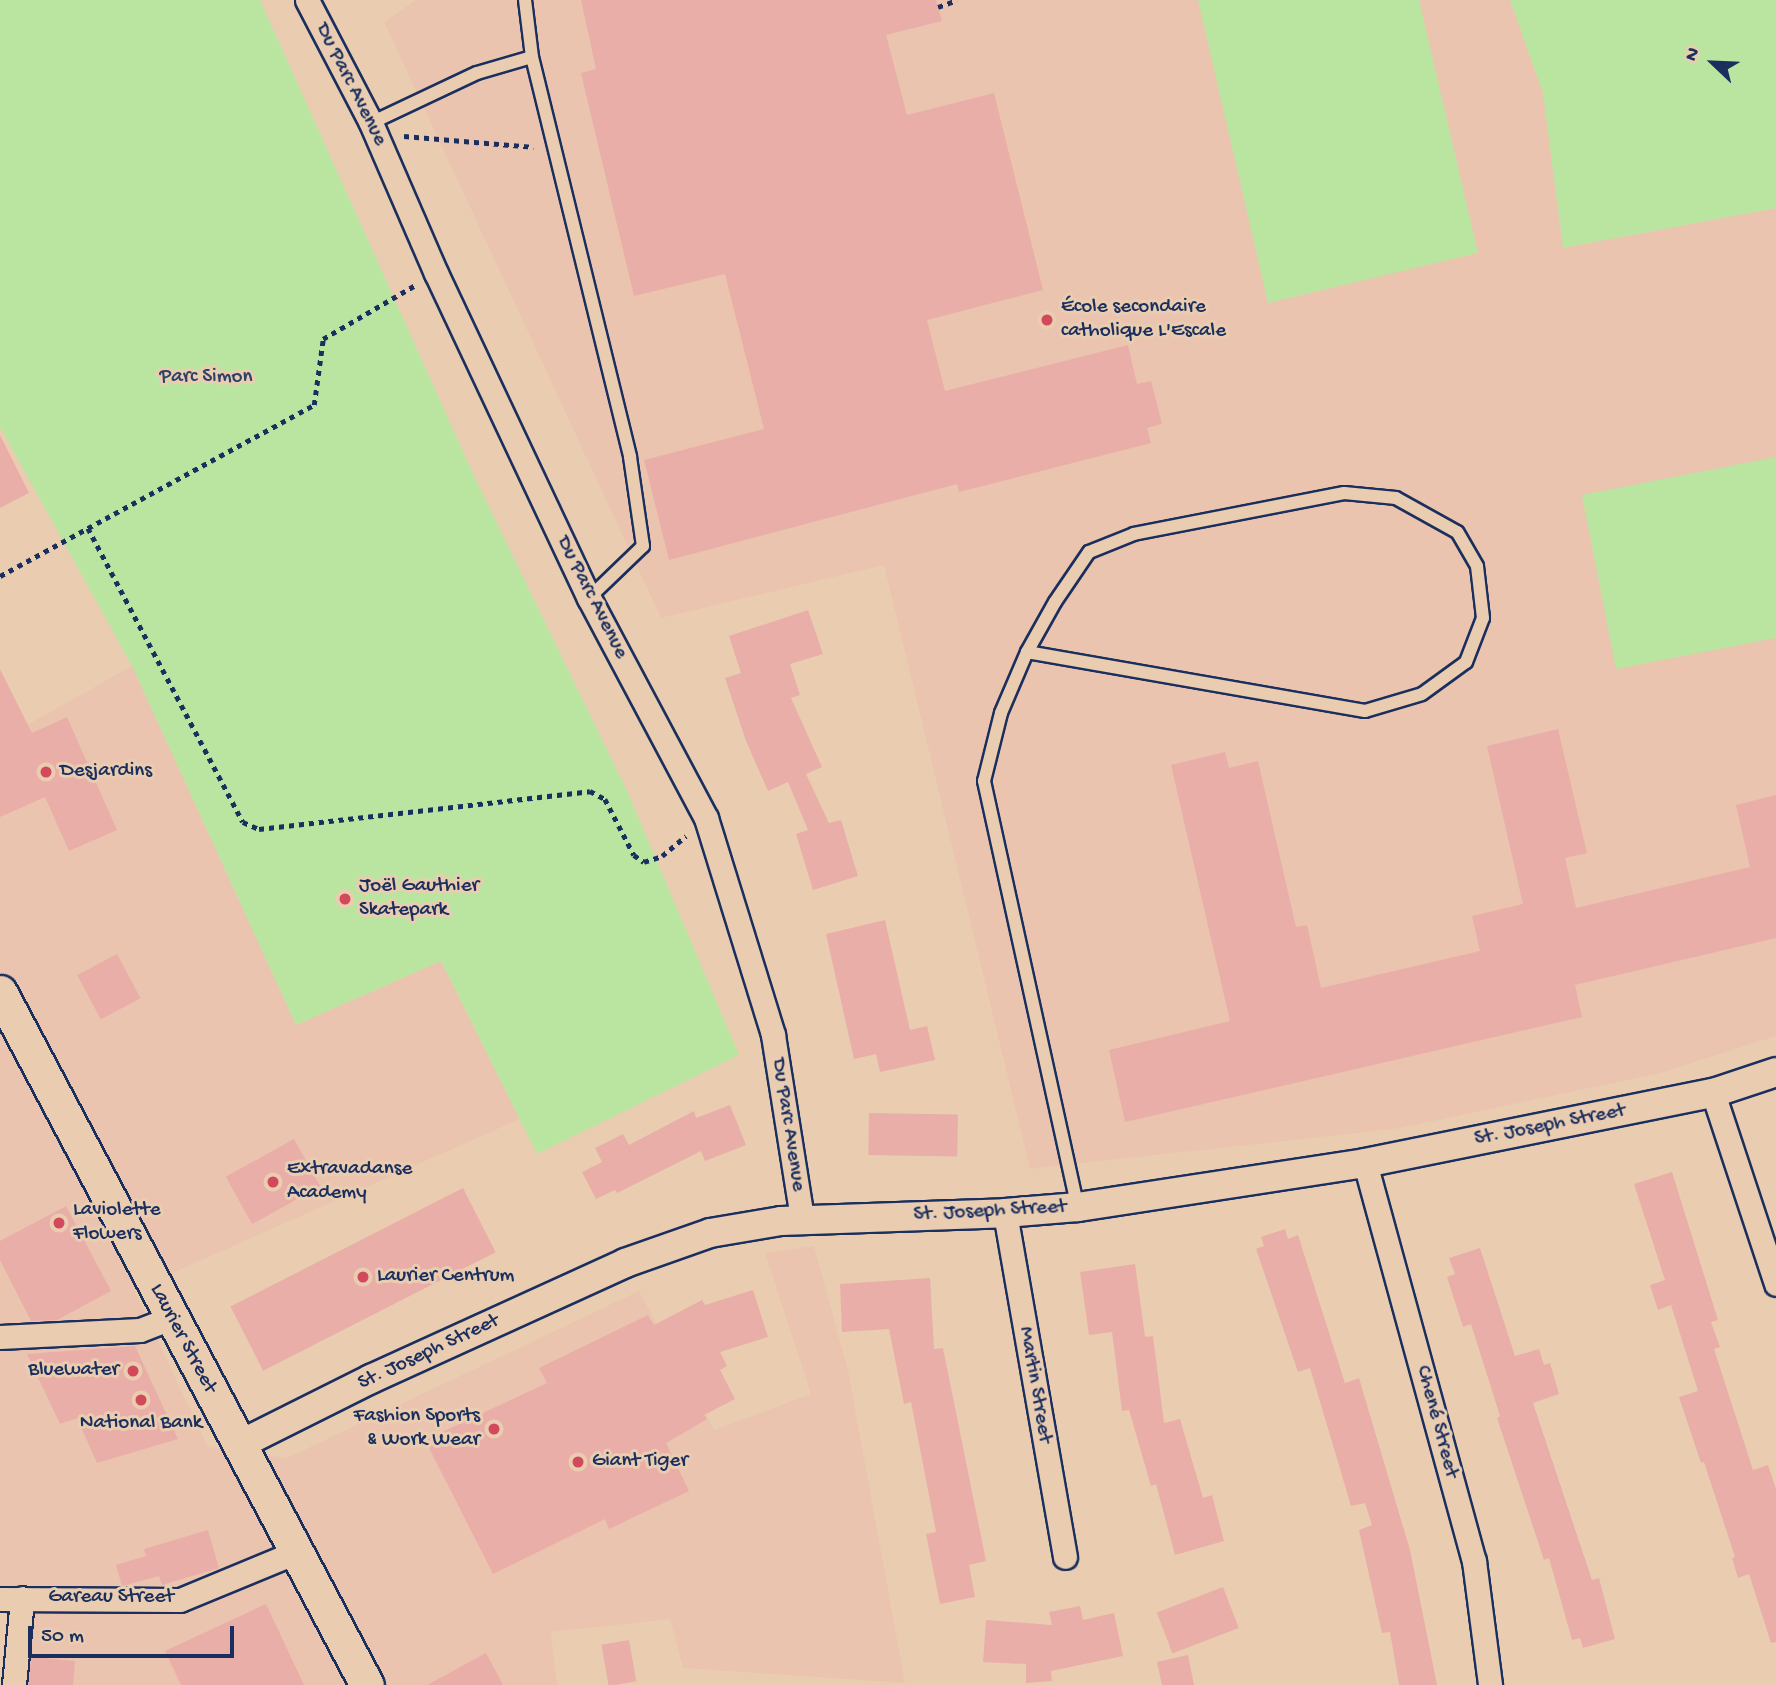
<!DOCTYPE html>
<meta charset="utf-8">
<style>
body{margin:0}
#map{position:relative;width:1776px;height:1685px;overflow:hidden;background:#eacdb1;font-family:"Gochi Hand",sans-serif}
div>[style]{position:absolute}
.built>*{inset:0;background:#eac4ae}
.green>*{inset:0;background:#bae5a1}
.building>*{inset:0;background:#e9aea8;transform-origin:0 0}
.path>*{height:4.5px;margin-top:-2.25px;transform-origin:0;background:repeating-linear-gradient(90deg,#1b2f5e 0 5px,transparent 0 10px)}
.roads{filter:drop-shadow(2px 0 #1b2f5e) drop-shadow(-2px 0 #1b2f5e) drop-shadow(0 2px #1b2f5e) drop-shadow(0 -2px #1b2f5e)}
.service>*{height:12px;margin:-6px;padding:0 6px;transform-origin:6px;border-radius:6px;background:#eacdb1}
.minor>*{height:23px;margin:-11.5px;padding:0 11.5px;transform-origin:11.5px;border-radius:11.5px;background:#eacdb1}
.tertiary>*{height:28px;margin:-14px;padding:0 14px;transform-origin:14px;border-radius:14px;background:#eacdb1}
.secondary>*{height:33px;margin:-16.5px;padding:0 16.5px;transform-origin:16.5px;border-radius:16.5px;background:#eacdb1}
.dots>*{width:19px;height:19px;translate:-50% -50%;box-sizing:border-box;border:4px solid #eacdb1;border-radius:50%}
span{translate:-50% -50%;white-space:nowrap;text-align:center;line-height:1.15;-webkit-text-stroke:6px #eacdb1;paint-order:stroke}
.street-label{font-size:21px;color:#1b2f5e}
.poi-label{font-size:21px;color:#1b2f5e}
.left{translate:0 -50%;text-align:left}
.right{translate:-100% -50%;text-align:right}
.park-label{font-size:21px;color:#2b4165}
.north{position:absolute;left:1678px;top:28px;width:70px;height:70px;-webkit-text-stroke:5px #eacdb1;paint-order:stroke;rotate:293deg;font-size:19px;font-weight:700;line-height:28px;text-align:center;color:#1b2f5e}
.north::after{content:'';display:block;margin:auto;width:24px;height:32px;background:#1b2f5e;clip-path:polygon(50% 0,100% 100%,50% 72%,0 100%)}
.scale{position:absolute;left:28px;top:1626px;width:206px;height:32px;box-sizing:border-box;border:4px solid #1b2f5e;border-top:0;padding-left:9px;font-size:21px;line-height:24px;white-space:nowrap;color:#1b2f5e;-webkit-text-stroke:5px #eacdb1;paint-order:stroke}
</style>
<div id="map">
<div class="built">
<i style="clip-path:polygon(416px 0,1510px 0,1543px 93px,1563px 248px,1776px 208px,1776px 1036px,1661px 1073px,1400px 1128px,1030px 1169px,884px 565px,661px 618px,384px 22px)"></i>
<i style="clip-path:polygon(132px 666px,296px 1025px,441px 961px,520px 1119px,134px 1290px,208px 1447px,287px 1458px,639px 1291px,714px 1430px,811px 1394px,765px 1253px,814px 1246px,848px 1370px,905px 1683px,683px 1668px,670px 1619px,551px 1632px,557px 1685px,20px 1685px,23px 1629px,0 1597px,0 740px)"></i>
</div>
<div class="green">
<i style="clip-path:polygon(0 0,260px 0,474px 476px,628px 793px,739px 1055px,537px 1154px,441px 961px,296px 1025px,132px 666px,0 427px)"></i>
<i style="clip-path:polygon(1198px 0,1419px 0,1478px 253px,1268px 303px)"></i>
<i style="clip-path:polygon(1510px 0,1776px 0,1776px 208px,1563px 248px,1543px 93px)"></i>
<i style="clip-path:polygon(1776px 457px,1776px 638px,1616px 669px,1582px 495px)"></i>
</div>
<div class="building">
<i style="clip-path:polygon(581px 0,936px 0,942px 21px,886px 35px,907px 115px,994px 93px,1043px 290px,927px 320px,945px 391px,1128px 345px,1137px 384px,1151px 381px,1162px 424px,1147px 428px,1151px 443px,959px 492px,957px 484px,669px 560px,644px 460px,764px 429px,725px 274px,634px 296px,581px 73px,596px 69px)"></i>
<i style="clip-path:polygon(0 435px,29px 493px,0 508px)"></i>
<i style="clip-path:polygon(808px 610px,823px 654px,790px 664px,800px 695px,791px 698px,822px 767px,806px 774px,829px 823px,841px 820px,858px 876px,813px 890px,796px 834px,808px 830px,788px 782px,768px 791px,746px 741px,725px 678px,741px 673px,729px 636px)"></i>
<i style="clip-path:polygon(0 669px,32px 733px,67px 717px,117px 830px,69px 851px,45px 797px,0 817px)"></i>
<i style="clip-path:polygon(1558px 729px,1587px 853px,1565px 858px,1576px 908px,1750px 867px,1736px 805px,1776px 795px,1776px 938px,1575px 985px,1582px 1017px,1125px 1122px,1109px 1050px,1230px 1021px,1171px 765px,1225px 752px,1229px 768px,1258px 761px,1296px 927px,1307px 925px,1321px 988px,1480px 951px,1472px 916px,1523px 904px,1487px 746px)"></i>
<i style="clip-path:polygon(885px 920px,910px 1030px,927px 1026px,935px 1060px,880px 1072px,876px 1054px,854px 1059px,826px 934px)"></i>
<i style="left:117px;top:954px;width:50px;height:45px;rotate:62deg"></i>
<i style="clip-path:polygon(730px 1105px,746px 1145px,705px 1161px,701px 1151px,617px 1193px,615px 1190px,596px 1199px,582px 1172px,602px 1162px,595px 1148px,623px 1134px,629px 1145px,694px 1111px,696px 1118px)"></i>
<i style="left:869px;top:1113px;width:89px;height:42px;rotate:1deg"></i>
<i style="left:294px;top:1139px;width:54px;height:78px;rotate:61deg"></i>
<i style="clip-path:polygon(1672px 1172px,1718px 1320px,1711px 1322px,1720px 1347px,1714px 1349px,1753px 1470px,1768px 1465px,1776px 1489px,1776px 1642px,1771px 1643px,1749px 1574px,1738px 1578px,1732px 1558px,1735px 1557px,1704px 1462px,1701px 1463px,1679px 1397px,1698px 1391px,1671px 1305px,1658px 1310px,1650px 1285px,1665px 1280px,1634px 1184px)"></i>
<i style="left:463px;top:1188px;width:72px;height:261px;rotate:63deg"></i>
<i style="clip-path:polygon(66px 1206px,111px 1291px,57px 1320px,31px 1321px,0 1260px,0 1241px)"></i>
<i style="clip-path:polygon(1285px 1229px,1288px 1239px,1298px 1235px,1345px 1383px,1359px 1378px,1410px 1550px,1437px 1685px,1399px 1685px,1390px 1632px,1382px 1633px,1359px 1530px,1372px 1525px,1365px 1503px,1351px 1506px,1310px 1368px,1298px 1372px,1256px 1249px,1264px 1246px,1261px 1237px)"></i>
<i style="clip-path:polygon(1480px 1248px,1515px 1356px,1539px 1349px,1544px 1365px,1550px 1363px,1559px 1394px,1533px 1403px,1592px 1580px,1599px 1578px,1615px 1639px,1583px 1648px,1580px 1638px,1572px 1640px,1549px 1558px,1544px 1560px,1497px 1418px,1500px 1416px,1471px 1324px,1463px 1327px,1447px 1277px,1455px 1274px,1449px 1258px)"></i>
<i style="clip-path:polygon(1135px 1264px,1145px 1337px,1153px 1336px,1164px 1423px,1180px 1419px,1203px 1498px,1212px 1495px,1224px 1541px,1175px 1555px,1156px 1484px,1151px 1486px,1129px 1410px,1122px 1411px,1112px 1332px,1089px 1335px,1080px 1272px)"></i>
<i style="clip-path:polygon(930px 1278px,934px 1349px,943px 1348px,986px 1561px,969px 1565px,975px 1597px,940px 1604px,926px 1534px,936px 1532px,911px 1402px,904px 1404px,889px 1329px,842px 1332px,840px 1284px)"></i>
<i style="clip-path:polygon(753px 1290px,768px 1337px,720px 1352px,727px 1366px,720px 1370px,735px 1399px,704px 1415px,707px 1419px,666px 1443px,689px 1491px,609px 1529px,605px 1519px,493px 1574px,425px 1440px,547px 1383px,539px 1368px,648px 1315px,654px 1325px,702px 1300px,705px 1305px)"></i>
<i style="clip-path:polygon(135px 1346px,178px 1439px,97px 1463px,77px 1418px,60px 1424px,27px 1354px)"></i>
<i style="clip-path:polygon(208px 1530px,219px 1568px,162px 1585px,159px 1576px,122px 1586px,116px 1565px,146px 1556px,144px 1549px)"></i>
<i style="left:1223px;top:1587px;width:44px;height:71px;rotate:69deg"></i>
<i style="clip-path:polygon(266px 1604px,304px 1685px,181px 1685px,165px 1651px)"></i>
<i style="clip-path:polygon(1080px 1606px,1083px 1620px,1114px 1613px,1123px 1656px,1051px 1671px,1052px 1681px,1026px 1683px,1026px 1664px,983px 1662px,986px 1620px,1052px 1625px,1049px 1612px)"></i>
<i style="left:629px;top:1640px;width:42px;height:28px;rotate:80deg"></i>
<i style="clip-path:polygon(486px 1653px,503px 1685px,427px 1685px)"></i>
<i style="clip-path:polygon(1188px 1655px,1194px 1685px,1162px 1685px,1157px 1662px)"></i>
<i style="clip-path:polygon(31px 1657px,75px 1661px,73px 1685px,28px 1685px)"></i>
</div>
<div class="path">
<i style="left:938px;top:7px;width:20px;rotate:-20deg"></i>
<i style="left:404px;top:136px;width:130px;rotate:4.8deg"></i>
<i style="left:88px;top:528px;width:332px;rotate:62.2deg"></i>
<i style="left:243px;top:822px;width:17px;rotate:24deg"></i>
<i style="left:259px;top:829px;width:333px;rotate:-6.5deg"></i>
<i style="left:590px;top:791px;width:17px;rotate:28deg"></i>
<i style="left:605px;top:799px;width:63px;rotate:62.6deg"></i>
<i style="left:634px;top:855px;width:12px;rotate:35deg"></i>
<i style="left:644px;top:862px;width:19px;rotate:-18deg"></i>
<i style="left:662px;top:856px;width:31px;rotate:-40deg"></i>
<i style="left:0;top:576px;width:358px;rotate:-28.6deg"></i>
<i style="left:314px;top:405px;width:67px;rotate:-82.2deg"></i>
<i style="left:323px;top:339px;width:109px;rotate:-30.3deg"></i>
</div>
<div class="roads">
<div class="service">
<i style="left:525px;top:0;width:57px;rotate:83deg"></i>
<i style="left:532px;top:57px;width:412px;rotate:76.2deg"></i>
<i style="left:630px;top:457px;width:90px;rotate:81.7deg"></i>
<i style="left:643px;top:546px;width:75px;rotate:136.1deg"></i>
<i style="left:371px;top:123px;width:117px;rotate:-25.3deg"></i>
<i style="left:477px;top:73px;width:57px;rotate:-16.2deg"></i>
<i style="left:1027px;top:652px;width:343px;rotate:9.9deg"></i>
<i style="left:1365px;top:711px;width:59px;rotate:-16.6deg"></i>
<i style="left:1422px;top:694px;width:54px;rotate:-36deg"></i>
<i style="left:1466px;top:662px;width:47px;rotate:-68.9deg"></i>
<i style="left:1483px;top:618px;width:52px;rotate:-96.6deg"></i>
<i style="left:1477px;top:566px;width:39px;rotate:-120deg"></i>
<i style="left:1457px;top:532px;width:70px;rotate:-150.9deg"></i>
<i style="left:1396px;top:498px;width:52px;rotate:-174.5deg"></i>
<i style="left:1344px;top:493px;width:214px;rotate:169deg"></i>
<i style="left:1134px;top:534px;width:48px;rotate:158.2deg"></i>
<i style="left:1089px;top:552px;width:60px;rotate:124.2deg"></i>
<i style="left:1055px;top:602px;width:57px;rotate:119.2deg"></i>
<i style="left:1027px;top:652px;width:66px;rotate:113.1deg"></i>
<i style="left:1001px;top:713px;width:70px;rotate:104deg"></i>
<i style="left:984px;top:781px;width:436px;rotate:77.6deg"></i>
</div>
<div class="minor">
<i style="left:307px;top:0;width:139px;rotate:62.5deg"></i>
<i style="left:371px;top:123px;width:163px;rotate:66.6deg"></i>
<i style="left:436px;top:273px;width:359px;rotate:64.8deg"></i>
<i style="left:589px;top:598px;width:249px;rotate:62deg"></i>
<i style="left:706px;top:818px;width:227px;rotate:72.8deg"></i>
<i style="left:773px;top:1035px;width:186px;rotate:81deg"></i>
<i style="left:1713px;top:1093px;width:201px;rotate:71.7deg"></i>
<i style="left:1365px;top:1163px;width:413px;rotate:74.7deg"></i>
<i style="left:1474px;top:1561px;width:125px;rotate:82.6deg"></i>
<i style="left:1005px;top:1213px;width:349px;rotate:80.1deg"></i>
<i style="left:0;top:1337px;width:140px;rotate:-2.9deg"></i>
<i style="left:140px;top:1330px;width:34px;rotate:-21deg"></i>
<i style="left:0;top:1599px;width:180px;rotate:0.3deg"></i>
<i style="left:180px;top:1600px;width:126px;rotate:-22.5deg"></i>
<i style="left:14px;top:1685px;width:87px;rotate:-84.7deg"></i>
</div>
<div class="tertiary">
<i style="left:239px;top:1445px;width:148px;rotate:-26.6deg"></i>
<i style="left:371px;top:1379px;width:279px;rotate:-24.5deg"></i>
<i style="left:625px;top:1263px;width:90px;rotate:-19.4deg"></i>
<i style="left:710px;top:1233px;width:72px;rotate:-9.6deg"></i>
<i style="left:781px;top:1221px;width:224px;rotate:-2deg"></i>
<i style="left:1005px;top:1213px;width:73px;rotate:-4.7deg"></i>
<i style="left:1078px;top:1207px;width:290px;rotate:-8.7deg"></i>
<i style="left:1365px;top:1163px;width:355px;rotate:-11.4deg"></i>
<i style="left:1713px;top:1093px;width:66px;rotate:-18.4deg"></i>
</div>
<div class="secondary">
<i style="left:0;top:992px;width:784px;rotate:62.1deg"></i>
</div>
</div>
<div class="dots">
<i style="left:1047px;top:320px;background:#d1495b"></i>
<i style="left:46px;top:772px;background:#d1495b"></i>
<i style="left:345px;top:899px;background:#d1495b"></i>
<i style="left:273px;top:1182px;background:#d1495b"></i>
<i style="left:59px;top:1223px;background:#d1495b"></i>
<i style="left:363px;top:1277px;background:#d1495b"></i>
<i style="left:133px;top:1371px;background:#d1495b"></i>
<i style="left:141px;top:1400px;background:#d1495b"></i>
<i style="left:494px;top:1429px;background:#d1495b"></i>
<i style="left:578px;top:1462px;background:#d1495b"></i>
</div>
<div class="street-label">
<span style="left:350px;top:85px;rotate:63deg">Du Parc Avenue</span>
<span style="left:591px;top:598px;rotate:63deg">Du Parc Avenue</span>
<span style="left:787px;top:1125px;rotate:81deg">Du Parc Avenue</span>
<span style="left:1550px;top:1126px;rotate:-11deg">St. Joseph Street</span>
<span style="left:990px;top:1212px;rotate:-3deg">St. Joseph Street</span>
<span style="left:182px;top:1339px;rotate:62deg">Laurier Street</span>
<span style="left:429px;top:1353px;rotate:-25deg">St. Joseph Street</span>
<span style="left:1034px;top:1385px;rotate:80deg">Martin Street</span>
<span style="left:1436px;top:1422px;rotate:75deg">Chené Street</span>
<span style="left:111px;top:1598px">Gareau Street</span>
</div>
<div class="poi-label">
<span class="left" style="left:1061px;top:320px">École secondaire<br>catholique L'Escale</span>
<span class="left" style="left:60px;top:772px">Desjardins</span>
<span class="left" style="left:359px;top:899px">Joël Gauthier<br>Skatepark</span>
<span class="left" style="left:287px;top:1182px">Extravadanse<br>Academy</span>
<span class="left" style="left:73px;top:1223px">Laviolette<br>Flowers</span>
<span class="left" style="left:377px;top:1277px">Laurier Centrum</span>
<span class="right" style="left:119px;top:1371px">Bluewater</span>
<span class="right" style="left:480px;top:1429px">Fashion Sports<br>&amp; Work Wear</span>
<span style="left:141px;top:1424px">National Bank</span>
<span class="left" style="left:592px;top:1462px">Giant Tiger</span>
</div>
<div class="park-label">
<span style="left:206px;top:378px">Parc Simon</span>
</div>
<div class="north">N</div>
<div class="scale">50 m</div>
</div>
